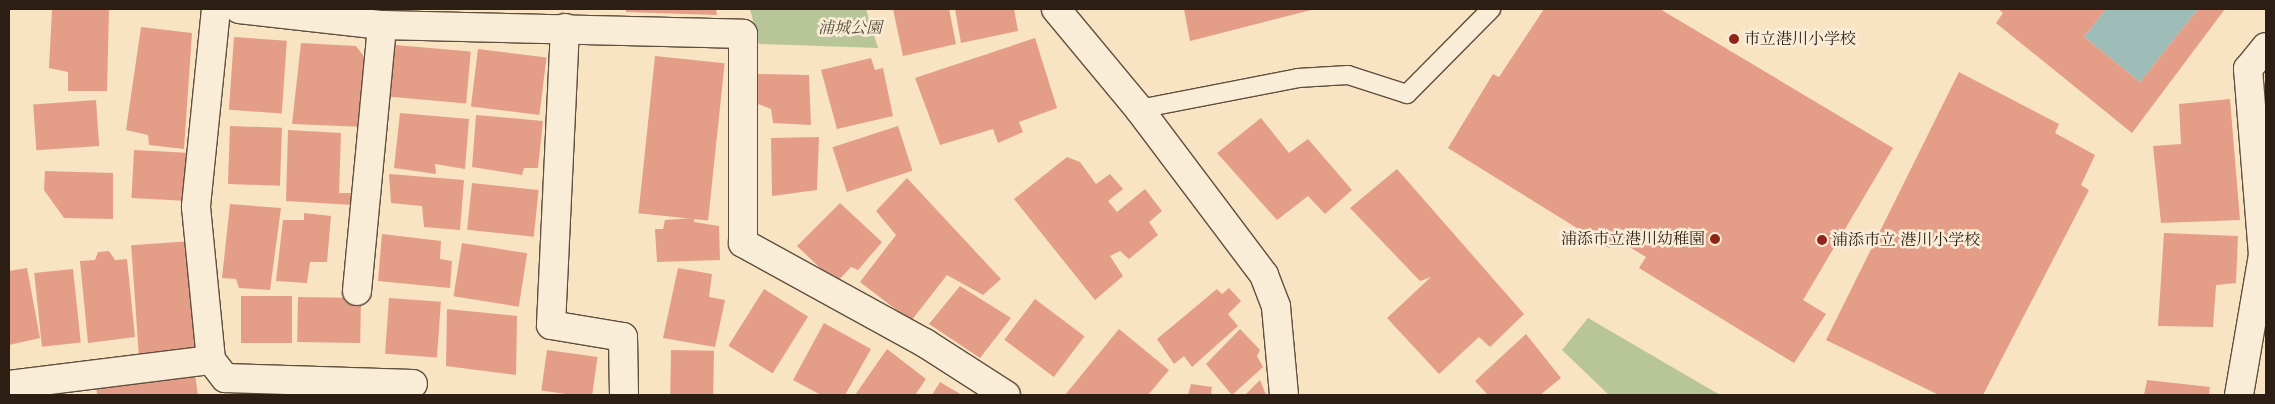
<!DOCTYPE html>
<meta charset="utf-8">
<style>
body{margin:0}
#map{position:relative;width:2275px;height:404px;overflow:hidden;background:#f8e3c3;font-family:Cardo,"Noto Serif JP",serif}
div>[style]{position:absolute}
.green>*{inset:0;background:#b8c598}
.water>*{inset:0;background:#9ebdb8}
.building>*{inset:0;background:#e49e88;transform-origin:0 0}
.roads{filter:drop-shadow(1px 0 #5f4f3f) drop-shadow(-1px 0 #5f4f3f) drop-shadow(0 1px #5f4f3f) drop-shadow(0 -1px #5f4f3f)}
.service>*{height:18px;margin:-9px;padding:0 9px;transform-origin:9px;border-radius:9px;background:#faedd8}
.minor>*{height:28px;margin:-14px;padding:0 14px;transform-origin:14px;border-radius:14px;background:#faedd8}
.dots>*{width:14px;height:14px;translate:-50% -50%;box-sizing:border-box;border:2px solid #faedd8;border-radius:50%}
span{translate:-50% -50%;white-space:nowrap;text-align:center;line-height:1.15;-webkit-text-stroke:5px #faedd8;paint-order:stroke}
.park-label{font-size:16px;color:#56503b;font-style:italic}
.poi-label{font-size:16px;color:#2c1e13}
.left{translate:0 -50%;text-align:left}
.right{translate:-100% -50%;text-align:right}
.frame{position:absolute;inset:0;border:10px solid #2c1e13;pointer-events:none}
</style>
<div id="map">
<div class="green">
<i style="clip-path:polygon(750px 9px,866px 9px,878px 48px,759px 44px)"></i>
<i style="clip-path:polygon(1588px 318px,1720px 395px,1609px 395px,1562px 350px)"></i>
</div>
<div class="water">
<i style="clip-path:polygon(2106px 9px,2198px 9px,2140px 82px,2084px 37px)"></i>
</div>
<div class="building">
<i style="clip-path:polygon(52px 9px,109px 9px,107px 91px,68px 91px,68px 72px,49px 68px)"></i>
<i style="clip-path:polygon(626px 9px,716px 9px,717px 15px,626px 12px)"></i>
<i style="clip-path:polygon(893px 9px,949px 9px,956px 44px,903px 56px)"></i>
<i style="clip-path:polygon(955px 9px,1014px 9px,1018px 31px,961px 43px)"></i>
<i style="clip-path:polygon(1184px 9px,1315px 9px,1190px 41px)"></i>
<i style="clip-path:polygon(1544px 9px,1660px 9px,1893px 148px,1803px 300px,1826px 314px,1794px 363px,1639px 268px,1646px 257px,1616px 239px,1609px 248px,1448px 148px,1493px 74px,1499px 77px)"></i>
<i style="clip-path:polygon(1998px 9px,2106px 9px,2084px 37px,2140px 82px,2198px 9px,2225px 9px,2132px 133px,1996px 23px,2003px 13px)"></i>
<i style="clip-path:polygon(141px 27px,192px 33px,184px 149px,149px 145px,148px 135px,126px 130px)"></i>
<i style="left:234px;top:37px;width:53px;height:73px;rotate:4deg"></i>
<i style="clip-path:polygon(1035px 38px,1057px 108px,1019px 122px,1023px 132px,998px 143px,993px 129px,940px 145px,915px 78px)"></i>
<i style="clip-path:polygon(301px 43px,356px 46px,369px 63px,365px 127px,292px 124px)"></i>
<i style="left:395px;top:45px;width:76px;height:52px;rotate:5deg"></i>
<i style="left:478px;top:49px;width:69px;height:58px;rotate:7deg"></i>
<i style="left:655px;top:56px;width:70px;height:158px;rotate:6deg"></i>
<i style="clip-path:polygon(871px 58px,875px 70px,883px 68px,893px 116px,837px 129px,821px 70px)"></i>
<i style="clip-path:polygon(1959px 72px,2059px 124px,2055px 133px,2095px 155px,2081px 185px,2089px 190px,1983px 395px,1939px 395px,1826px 340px)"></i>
<i style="clip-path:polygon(757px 74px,809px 75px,811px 125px,773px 123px,771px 109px,758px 104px)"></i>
<i style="clip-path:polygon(2230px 99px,2240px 220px,2161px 223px,2153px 146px,2181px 144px,2179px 104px)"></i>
<i style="left:96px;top:100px;width:46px;height:63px;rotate:86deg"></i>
<i style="clip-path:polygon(400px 113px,469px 119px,465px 169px,435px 164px,436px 174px,394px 168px)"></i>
<i style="clip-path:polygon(476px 115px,543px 121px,538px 168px,524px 168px,522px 175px,472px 167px)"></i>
<i style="clip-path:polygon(1261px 118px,1289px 153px,1308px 139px,1352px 190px,1325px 214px,1308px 196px,1277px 220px,1217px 153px)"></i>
<i style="left:230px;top:126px;width:52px;height:58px;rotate:2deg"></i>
<i style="left:898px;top:126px;width:47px;height:69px;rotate:72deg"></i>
<i style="clip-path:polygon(288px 130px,341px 133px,339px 193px,353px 193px,353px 205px,286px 201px)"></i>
<i style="clip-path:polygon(819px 137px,817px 190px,772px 196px,771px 138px)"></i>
<i style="left:134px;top:150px;width:57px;height:48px;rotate:3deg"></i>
<i style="clip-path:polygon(1067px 157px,1080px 162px,1096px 184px,1110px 174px,1123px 189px,1108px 201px,1117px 212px,1145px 189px,1162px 211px,1149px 222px,1158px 235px,1129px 259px,1120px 251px,1110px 256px,1123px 276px,1095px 300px,1014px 199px)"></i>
<i style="clip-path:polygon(1397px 169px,1524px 314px,1490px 347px,1479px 337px,1439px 374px,1387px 318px,1431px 277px,1420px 281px,1350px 208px)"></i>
<i style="clip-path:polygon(45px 171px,113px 173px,113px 219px,64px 218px,44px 190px)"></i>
<i style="clip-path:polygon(389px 174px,464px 180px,460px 230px,424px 227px,422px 206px,391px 203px)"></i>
<i style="clip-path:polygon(907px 178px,1001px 279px,983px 295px,947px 275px,911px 321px,860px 282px,896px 235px,876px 211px)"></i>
<i style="left:472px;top:183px;width:67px;height:47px;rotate:6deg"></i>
<i style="clip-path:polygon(840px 203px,882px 242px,858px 270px,851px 267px,836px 283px,797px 246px)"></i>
<i style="clip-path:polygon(230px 204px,281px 208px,270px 290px,239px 288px,236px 279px,222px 278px)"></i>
<i style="clip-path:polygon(304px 213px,331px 216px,327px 262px,310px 262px,307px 283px,276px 281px,283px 220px,304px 220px)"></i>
<i style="clip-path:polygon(694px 218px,694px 222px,719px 226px,720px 260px,657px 262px,655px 229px,663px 229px,665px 220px)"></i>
<i style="clip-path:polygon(2164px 233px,2238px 236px,2236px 283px,2216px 285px,2213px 327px,2158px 326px)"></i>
<i style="clip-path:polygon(382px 234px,441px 241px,440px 259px,452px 261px,450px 288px,378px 281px)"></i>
<i style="left:192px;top:241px;width:110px;height:61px;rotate:86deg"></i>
<i style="left:462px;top:243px;width:66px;height:54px;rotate:9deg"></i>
<i style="clip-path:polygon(109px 251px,115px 260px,127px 259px,135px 337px,88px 343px,80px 261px,95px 260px,98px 252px)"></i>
<i style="clip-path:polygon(27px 268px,40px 338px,9px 345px,9px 271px)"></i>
<i style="clip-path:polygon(678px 268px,712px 274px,709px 297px,725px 300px,715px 347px,663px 338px)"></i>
<i style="left:73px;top:269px;width:74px;height:39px;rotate:84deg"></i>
<i style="clip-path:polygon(960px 286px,1011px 318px,980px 358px,929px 324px)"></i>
<i style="clip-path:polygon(1229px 288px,1241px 301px,1228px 314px,1238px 326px,1192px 367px,1184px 356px,1174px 364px,1157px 339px,1217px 289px,1222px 294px)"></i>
<i style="left:764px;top:289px;width:52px;height:67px;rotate:32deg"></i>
<i style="left:241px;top:296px;width:51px;height:47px"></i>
<i style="left:298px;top:297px;width:63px;height:45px;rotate:1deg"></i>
<i style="left:389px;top:298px;width:52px;height:56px;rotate:4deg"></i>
<i style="left:1035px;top:299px;width:62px;height:51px;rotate:37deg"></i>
<i style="clip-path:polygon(447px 309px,517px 316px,516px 375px,446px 366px)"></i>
<i style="clip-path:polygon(824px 323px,871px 349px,845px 395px,821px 395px,793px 380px)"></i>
<i style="clip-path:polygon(1119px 329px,1169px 370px,1148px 395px,1065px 395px)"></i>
<i style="clip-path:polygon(1240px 329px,1260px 350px,1257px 356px,1263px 367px,1232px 395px,1206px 364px)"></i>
<i style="clip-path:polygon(1526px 334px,1561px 378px,1540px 395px,1488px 395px,1475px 381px)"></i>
<i style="clip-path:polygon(887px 349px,926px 379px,915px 395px,855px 395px)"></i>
<i style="left:547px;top:350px;width:51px;height:41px;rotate:8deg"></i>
<i style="left:671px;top:350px;width:43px;height:45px;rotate:1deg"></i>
<i style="clip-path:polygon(195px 375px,198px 395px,97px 395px,96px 383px)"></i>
<i style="clip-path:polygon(1260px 380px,1266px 395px,1245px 395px)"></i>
<i style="clip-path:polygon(2147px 380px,2210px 387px,2209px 395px,2144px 395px)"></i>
<i style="clip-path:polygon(940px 382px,962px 395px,932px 395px)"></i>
<i style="clip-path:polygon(1191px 384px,1212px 387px,1211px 395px,1188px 395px)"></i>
</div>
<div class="roads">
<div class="service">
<i style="left:1139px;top:109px;width:162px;rotate:-11deg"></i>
<i style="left:1298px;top:78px;width:50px;rotate:-3.4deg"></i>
<i style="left:1348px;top:75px;width:62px;rotate:17.9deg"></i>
<i style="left:1407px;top:94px;width:120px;rotate:-45.3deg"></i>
</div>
<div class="minor">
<i style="left:216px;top:9px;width:199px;rotate:95.8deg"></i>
<i style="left:196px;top:207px;width:154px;rotate:84.4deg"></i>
<i style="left:211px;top:360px;width:23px;rotate:52deg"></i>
<i style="left:225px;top:378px;width:188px;rotate:1.8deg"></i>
<i style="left:239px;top:9px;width:144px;rotate:6.4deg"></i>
<i style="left:382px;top:25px;width:361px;rotate:1.4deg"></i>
<i style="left:743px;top:34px;width:209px;rotate:90deg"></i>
<i style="left:743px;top:243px;width:208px;rotate:28.8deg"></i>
<i style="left:925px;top:343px;width:96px;rotate:32.7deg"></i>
<i style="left:1056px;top:9px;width:130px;rotate:50.3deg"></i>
<i style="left:1139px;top:109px;width:208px;rotate:53deg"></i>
<i style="left:1264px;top:275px;width:34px;rotate:69deg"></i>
<i style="left:1276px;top:307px;width:88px;rotate:84.8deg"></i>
<i style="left:565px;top:28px;width:297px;rotate:92.7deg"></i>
<i style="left:551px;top:325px;width:73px;rotate:9.5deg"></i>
<i style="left:623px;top:337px;width:58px;rotate:89deg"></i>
<i style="left:357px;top:291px;width:267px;rotate:-84.6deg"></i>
<i style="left:9px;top:385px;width:204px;rotate:-7.1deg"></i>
<i style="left:2239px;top:395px;width:142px;rotate:-80.3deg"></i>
<i style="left:2263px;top:255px;width:187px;rotate:-94.6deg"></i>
<i style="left:2248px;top:69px;width:28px;rotate:-51deg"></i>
</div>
</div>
<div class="dots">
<i style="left:1734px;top:39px;background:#8f2418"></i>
<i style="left:1715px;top:239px;background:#8f2418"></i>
<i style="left:1822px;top:240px;background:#8f2418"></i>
</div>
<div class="park-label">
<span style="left:850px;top:28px">浦城公園</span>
</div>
<div class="poi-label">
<span class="left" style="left:1744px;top:39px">市立港川小学校</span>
<span class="right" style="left:1705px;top:239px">浦添市立港川幼稚園</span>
<span class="left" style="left:1832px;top:240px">浦添市立 港川小学校</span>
</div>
<div class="frame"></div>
</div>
